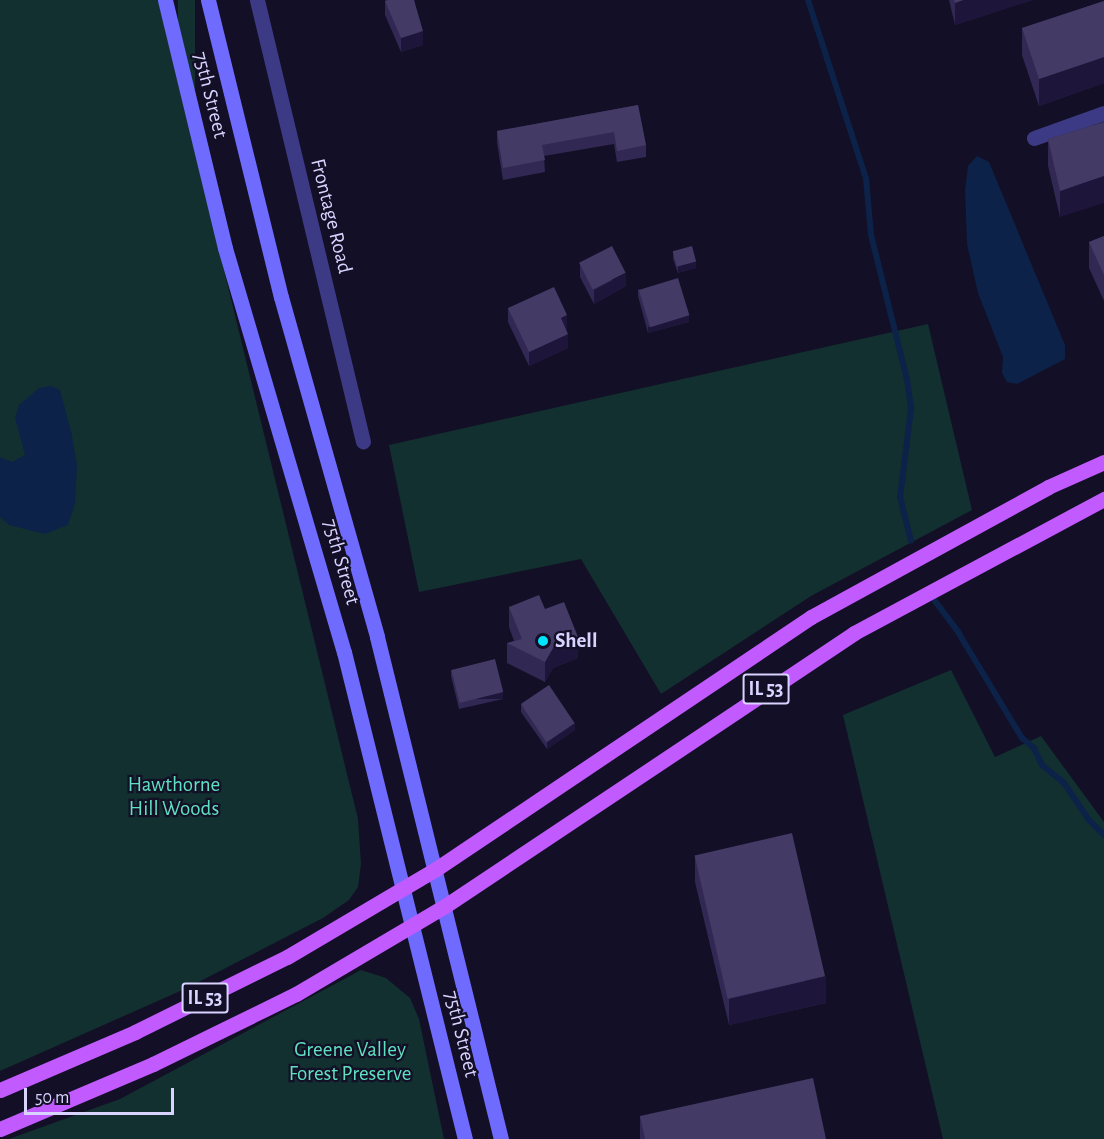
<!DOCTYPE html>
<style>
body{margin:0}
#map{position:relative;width:1104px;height:1139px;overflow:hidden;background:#130f26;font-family:"Alegreya Sans",sans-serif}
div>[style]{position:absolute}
.green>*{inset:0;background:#12302f;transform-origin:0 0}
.water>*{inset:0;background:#0c2248}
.stream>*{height:6px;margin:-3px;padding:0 3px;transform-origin:3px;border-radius:3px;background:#0c2248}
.minor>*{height:15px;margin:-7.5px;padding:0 7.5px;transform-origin:7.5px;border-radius:7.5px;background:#3d3a85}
.secondary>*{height:15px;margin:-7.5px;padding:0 7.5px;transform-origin:7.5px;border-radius:7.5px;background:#6f6bff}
.primary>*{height:15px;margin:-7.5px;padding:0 7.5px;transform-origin:7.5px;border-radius:7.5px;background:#c25bff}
.wall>*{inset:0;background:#312854}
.shaded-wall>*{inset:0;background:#1d163a;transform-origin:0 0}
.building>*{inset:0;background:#433a66;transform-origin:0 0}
.dots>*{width:16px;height:16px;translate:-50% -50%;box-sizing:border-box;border:3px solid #130f26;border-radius:50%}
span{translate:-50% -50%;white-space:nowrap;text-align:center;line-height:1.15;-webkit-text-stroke:4.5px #130f26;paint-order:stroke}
.shield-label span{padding:2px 4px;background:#130f26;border:2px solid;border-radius:4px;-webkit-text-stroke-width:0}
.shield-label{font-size:20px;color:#d9d4ff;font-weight:700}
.street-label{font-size:21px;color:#d9d4ff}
.poi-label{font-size:21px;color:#d9d4ff;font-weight:700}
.left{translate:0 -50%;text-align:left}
.park-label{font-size:21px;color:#5fe0c0}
.scale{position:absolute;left:24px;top:1088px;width:150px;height:27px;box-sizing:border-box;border:3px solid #d9d4ff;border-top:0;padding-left:8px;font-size:18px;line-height:21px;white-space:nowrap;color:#d9d4ff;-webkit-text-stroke:4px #130f26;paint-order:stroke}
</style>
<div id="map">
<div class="green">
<i style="clip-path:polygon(0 0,158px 0,358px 819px,361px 864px,358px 887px,349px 900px,323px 918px,187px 988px,0 1071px)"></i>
<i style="left:178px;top:0;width:17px;height:319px"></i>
<i style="clip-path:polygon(928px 324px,972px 510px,811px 596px,661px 694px,581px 559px,419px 592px,389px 445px)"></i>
<i style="clip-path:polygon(951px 670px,995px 757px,1041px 736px,1104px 822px,1104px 1139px,943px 1139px,843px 715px)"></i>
<i style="clip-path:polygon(361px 970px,386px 978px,410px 998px,419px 1019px,444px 1139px,9px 1139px,120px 1099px)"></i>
</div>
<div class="water">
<i style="clip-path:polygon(977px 156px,989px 162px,1065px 345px,1065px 359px,1017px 384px,1007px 382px,1002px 373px,1003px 357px,978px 293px,967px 244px,965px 190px,968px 166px)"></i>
<i style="clip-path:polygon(51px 386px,60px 390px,71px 431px,77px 465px,75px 503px,68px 525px,45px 534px,9px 525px,0 517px,0 457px,12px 462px,25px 455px,15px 418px,19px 405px,39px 388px)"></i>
</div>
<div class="stream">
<i style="left:808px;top:0;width:187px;rotate:72deg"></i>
<i style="left:866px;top:178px;width:57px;rotate:85deg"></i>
<i style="left:871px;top:235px;width:148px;rotate:76deg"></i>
<i style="left:907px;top:379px;width:30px;rotate:82deg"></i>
<i style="left:911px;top:409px;width:89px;rotate:97.1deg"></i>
<i style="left:900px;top:497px;width:45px;rotate:76deg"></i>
<i style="left:935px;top:601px;width:39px;rotate:53deg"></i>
<i style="left:958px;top:632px;width:124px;rotate:58.9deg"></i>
<i style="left:1022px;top:738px;width:16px;rotate:40deg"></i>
<i style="left:1034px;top:748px;width:19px;rotate:65deg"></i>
<i style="left:1042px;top:765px;width:28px;rotate:39deg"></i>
<i style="left:1064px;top:783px;width:45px;rotate:56deg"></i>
<i style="left:1089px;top:820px;width:21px;rotate:45deg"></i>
</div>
<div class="minor">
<i style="left:257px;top:0;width:454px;rotate:76.5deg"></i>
<i style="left:1034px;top:138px;width:74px;rotate:-19.7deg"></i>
</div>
<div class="secondary">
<i style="left:165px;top:0;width:255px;rotate:76.4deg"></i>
<i style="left:225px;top:248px;width:421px;rotate:73.6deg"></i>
<i style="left:344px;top:652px;width:502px;rotate:76.05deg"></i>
<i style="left:208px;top:0;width:306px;rotate:76.2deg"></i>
<i style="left:281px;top:297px;width:353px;rotate:74.2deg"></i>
<i style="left:377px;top:637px;width:517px;rotate:76.13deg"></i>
</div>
<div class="primary">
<i style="left:0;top:1090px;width:147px;rotate:-23.2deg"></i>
<i style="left:135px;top:1032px;width:169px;rotate:-26.3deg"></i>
<i style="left:287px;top:957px;width:173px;rotate:-30.6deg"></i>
<i style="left:436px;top:869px;width:452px;rotate:-33.9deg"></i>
<i style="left:811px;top:617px;width:270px;rotate:-28.7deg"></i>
<i style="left:1048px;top:487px;width:61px;rotate:-24.1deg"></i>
<i style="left:0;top:1129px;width:166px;rotate:-23deg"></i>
<i style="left:153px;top:1064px;width:159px;rotate:-26.1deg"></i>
<i style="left:296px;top:994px;width:173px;rotate:-30.6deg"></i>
<i style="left:445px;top:906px;width:492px;rotate:-33.7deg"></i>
<i style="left:854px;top:633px;width:284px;rotate:-28.2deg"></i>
</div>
<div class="wall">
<i style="clip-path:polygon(386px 0,414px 0,423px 45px,401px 52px,385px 15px,385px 1px)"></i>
<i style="clip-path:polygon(949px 0,1032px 0,955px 25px)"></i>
<i style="clip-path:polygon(1104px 1px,1104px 83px,1039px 106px,1022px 55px,1022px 28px)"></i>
<i style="clip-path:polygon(638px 105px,646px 145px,646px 157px,617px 162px,614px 144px,544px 156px,545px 172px,503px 180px,497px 143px,497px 131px)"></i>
<i style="clip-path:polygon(1104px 122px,1060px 217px,1048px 166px,1048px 139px)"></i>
<i style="clip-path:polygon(1104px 236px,1104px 301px,1089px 268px,1089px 242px)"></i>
<i style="clip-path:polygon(673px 252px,696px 268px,678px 273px,673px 259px)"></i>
<i style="clip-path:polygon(580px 264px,626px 286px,594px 304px,580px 277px)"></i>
<i style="clip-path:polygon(638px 289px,689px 322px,648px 333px,638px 296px)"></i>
<i style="clip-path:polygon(508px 308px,567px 329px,566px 329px,568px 348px,529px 366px,508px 322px)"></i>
<i style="clip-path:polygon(509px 607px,545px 609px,578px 658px,553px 668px,545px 682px,507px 663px,507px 643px,514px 641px,509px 627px)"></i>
<i style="clip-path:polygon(451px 670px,503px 699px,459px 709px,451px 676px)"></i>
<i style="clip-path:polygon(521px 705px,575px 730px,547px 749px,521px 712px)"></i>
<i style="clip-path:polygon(695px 856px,826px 1003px,729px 1025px,695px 882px)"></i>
<i style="clip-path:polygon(640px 1116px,826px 1139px,640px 1139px)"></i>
</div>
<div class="shaded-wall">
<i style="clip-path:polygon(963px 0,1032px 0,955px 25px,955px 3px)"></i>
<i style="clip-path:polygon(423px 31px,423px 45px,401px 52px,401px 38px)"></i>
<i style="clip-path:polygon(1104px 57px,1104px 83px,1039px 106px,1039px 79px)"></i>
<i style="clip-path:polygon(1104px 176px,1104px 203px,1060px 217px,1060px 191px)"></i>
<i style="clip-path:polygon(696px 261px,696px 268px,678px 273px,678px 266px)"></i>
<i style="clip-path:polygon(626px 273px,626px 286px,594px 304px,594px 290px)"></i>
<i style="clip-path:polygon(567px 315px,567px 329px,561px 332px,561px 318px)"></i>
<i style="clip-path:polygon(689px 315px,689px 322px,648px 333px,648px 327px)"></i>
<i style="clip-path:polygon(568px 334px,568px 348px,529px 366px,529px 352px)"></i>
<i style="clip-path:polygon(578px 637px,578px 658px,553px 668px,545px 682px,545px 662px,553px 648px)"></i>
<i style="left:503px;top:692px;width:7px;height:45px;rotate:90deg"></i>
<i style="clip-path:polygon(575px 723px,575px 730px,547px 749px,547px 742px)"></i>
<i style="clip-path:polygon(826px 976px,826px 1003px,729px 1025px,729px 999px)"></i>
</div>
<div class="building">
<i style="clip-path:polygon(389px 0,414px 0,423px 31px,401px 38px,385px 1px)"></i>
<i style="clip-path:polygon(954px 0,963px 0,955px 3px)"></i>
<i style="clip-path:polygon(1104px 1px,1104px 57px,1039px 79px,1022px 28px)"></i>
<i style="clip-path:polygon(638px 105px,646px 145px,617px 151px,614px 132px,542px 145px,545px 160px,503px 168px,497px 131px)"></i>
<i style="clip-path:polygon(1104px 122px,1104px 176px,1060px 191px,1048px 139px)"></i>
<i style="clip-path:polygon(1104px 236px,1104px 275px,1089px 242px)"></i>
<i style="left:612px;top:246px;width:30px;height:37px;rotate:63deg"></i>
<i style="left:692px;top:246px;width:16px;height:20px;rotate:75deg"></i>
<i style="left:678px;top:278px;width:39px;height:41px;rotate:73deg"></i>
<i style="clip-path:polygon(554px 287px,567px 315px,561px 318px,568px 334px,529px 352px,508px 308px)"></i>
<i style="clip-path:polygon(539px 595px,545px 609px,564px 602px,578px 637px,553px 648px,545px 662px,507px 643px,522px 639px,509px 607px)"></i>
<i style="left:495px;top:659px;width:34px;height:45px;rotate:76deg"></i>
<i style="left:549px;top:685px;width:46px;height:34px;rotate:56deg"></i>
<i style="left:792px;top:833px;width:147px;height:100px;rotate:77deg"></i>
<i style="clip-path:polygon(813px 1078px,826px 1139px,645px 1139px,640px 1116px)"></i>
</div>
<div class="dots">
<i style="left:543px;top:641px;background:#00e5ff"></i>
</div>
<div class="shield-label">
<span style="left:766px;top:689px">IL 53</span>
<span style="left:205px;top:998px">IL 53</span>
</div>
<div class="street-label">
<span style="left:210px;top:95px;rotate:76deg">75th Street</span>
<span style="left:331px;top:216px;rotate:76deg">Frontage Road</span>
<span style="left:341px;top:562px;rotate:74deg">75th Street</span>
<span style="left:461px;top:1034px;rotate:76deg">75th Street</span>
</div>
<div class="poi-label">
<span class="left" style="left:555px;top:641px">Shell</span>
</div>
<div class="park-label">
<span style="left:174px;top:797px">Hawthorne<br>Hill Woods</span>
<span style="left:350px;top:1062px">Greene Valley<br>Forest Preserve</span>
</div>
<div class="scale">50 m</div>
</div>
